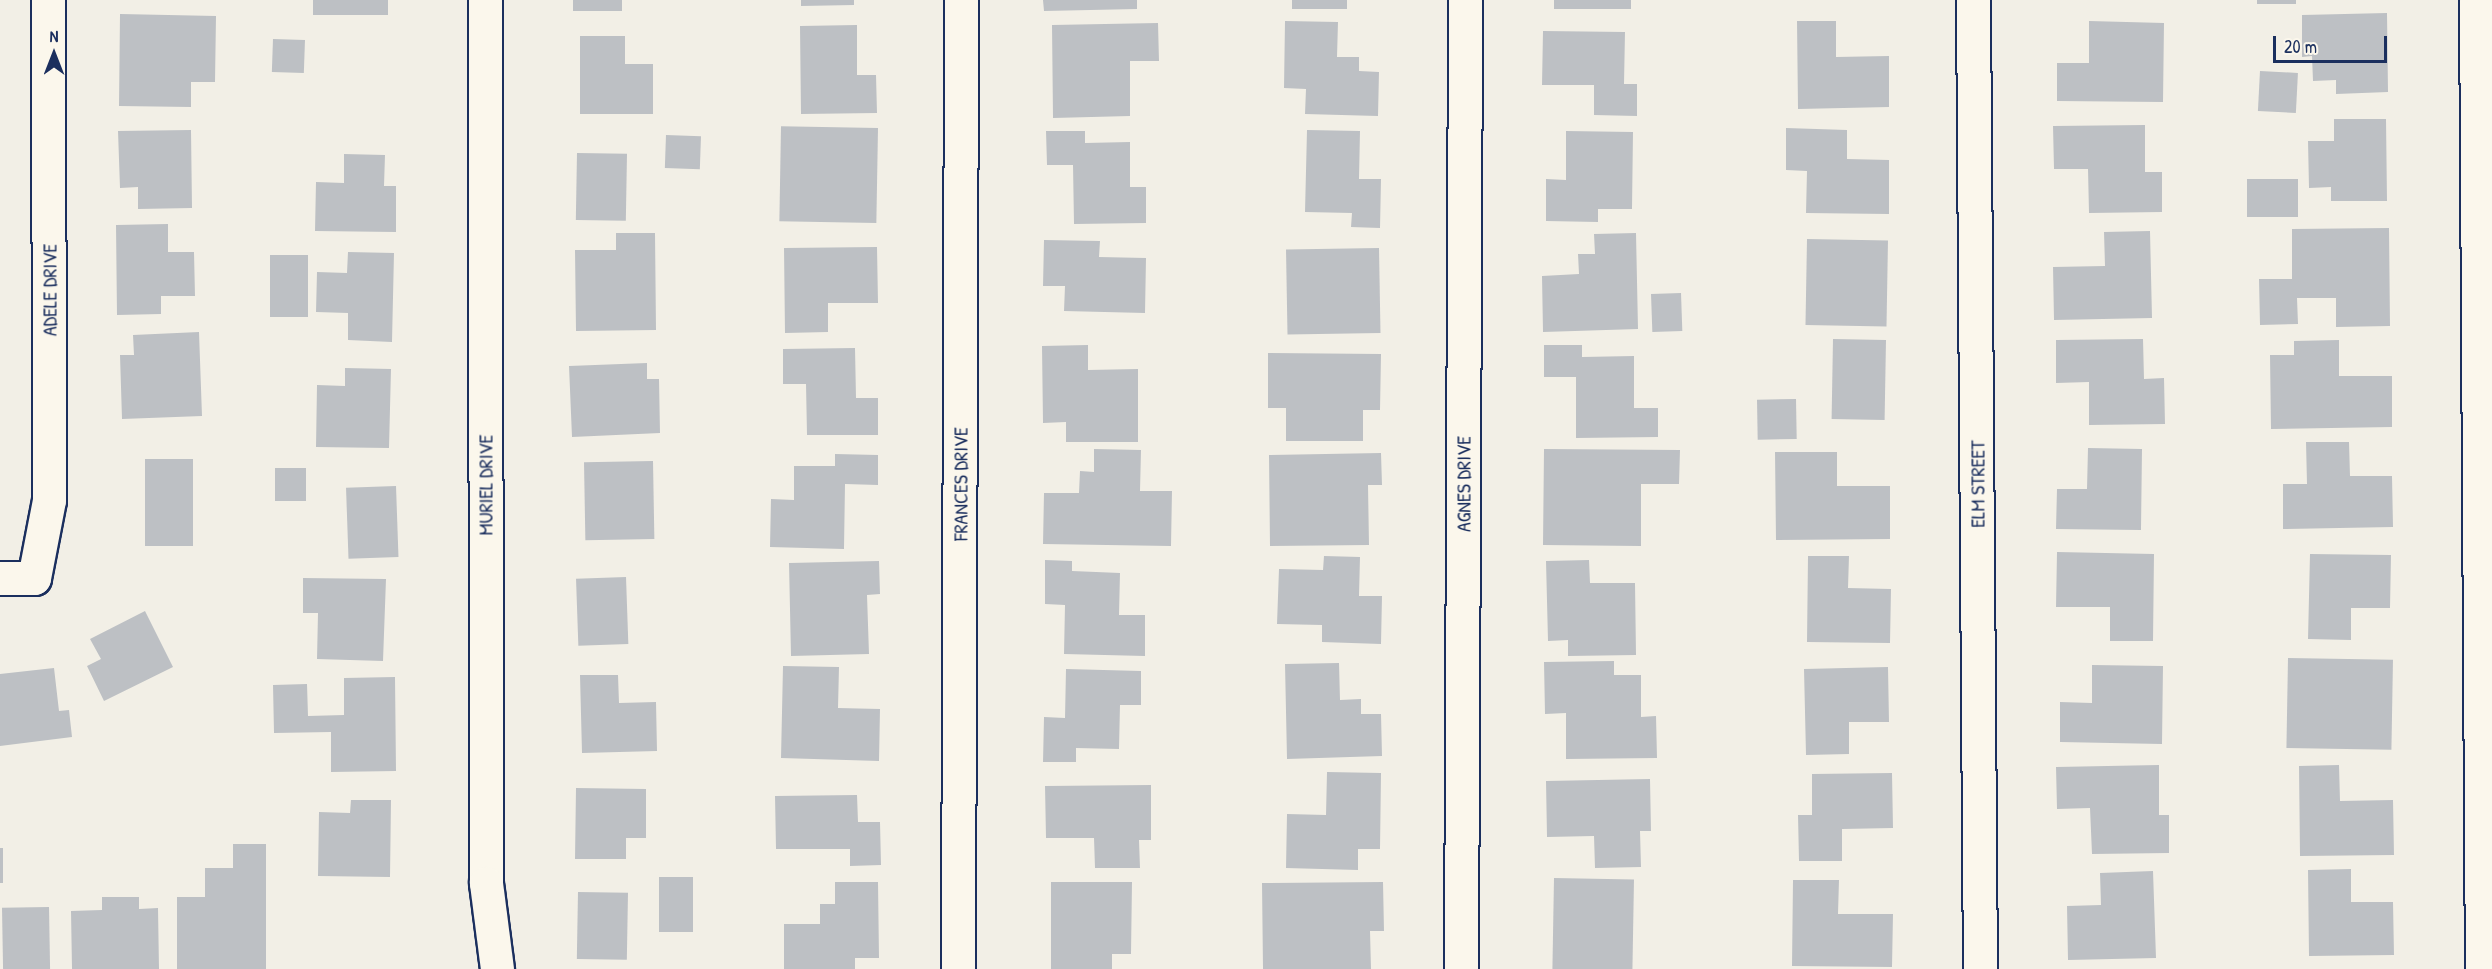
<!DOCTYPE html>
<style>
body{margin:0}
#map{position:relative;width:2492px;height:969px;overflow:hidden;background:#f2efe6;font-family:"Patrick Hand",sans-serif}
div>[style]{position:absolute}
.building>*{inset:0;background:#bdc0c4;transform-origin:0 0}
.roads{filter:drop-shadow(2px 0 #1b2f5e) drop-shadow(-2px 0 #1b2f5e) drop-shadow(0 2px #1b2f5e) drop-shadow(0 -2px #1b2f5e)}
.minor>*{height:33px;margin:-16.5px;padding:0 16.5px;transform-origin:16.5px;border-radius:16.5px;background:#fbf7ec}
span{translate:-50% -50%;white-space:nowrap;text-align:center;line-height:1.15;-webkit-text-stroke:4.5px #fbf7ec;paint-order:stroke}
.street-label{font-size:20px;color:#1b2f5e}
.north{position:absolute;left:24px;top:24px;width:60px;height:60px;-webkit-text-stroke:4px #fbf7ec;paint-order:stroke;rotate:0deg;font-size:16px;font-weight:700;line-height:24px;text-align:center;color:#1b2f5e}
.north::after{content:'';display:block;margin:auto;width:21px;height:27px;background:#1b2f5e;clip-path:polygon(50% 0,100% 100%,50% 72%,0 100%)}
.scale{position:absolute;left:2273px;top:36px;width:114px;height:27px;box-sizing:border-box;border:3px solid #1b2f5e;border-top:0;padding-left:8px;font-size:18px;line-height:21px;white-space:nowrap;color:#1b2f5e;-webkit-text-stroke:4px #fbf7ec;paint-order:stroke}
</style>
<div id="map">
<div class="building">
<i style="left:313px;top:0;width:75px;height:15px"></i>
<i style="left:573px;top:0;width:49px;height:11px"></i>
<i style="clip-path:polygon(801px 0,854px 0,854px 5px,801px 6px)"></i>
<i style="clip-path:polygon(1043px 0,1137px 0,1137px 9px,1044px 11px)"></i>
<i style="left:1292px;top:0;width:55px;height:9px"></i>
<i style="left:1554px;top:0;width:77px;height:9px"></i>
<i style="left:2257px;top:0;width:39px;height:4px"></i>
<i style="clip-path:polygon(2387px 13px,2388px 92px,2336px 94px,2336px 80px,2313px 81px,2312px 56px,2302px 57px,2302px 15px)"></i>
<i style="clip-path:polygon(120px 14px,216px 16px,215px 82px,191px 82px,191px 107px,119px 106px)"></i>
<i style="clip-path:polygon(1285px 21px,1338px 22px,1337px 57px,1359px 57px,1359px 71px,1379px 72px,1378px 116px,1305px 114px,1306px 89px,1284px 88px)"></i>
<i style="clip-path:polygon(1797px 21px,1836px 21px,1836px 57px,1889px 56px,1889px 107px,1798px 109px)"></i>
<i style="clip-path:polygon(2089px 21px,2164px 23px,2163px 102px,2057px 101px,2057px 63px,2089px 63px)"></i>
<i style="clip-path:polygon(1158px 23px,1159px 61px,1130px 61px,1130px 116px,1053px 118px,1052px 25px)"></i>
<i style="clip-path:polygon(857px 25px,857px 75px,876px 75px,877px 113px,801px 114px,800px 26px)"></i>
<i style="clip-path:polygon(1543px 31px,1625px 32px,1624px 84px,1637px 84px,1637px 116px,1594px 115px,1594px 85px,1542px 85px)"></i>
<i style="clip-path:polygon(580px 36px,625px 36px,625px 64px,653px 64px,653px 114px,580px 114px)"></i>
<i style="left:273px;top:39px;width:32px;height:33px;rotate:2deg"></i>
<i style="left:2260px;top:71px;width:38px;height:40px;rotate:3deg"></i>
<i style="clip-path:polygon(2334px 119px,2386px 119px,2387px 201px,2331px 201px,2331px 187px,2309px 188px,2308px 141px,2334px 141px)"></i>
<i style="clip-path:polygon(2145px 125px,2145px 172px,2162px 172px,2162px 212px,2089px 213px,2088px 169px,2054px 169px,2053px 126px)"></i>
<i style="left:878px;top:128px;width:95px;height:97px;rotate:91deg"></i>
<i style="clip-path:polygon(1786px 128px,1847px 130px,1847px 159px,1889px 160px,1889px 214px,1806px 213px,1807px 171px,1786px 170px)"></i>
<i style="clip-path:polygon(191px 130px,192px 208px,138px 209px,138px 187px,120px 188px,118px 131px)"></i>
<i style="clip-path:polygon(1307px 130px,1360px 131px,1359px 179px,1381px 179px,1380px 228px,1351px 227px,1352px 213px,1305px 212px)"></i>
<i style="clip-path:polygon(1046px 131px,1085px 131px,1085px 143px,1130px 142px,1130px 187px,1146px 187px,1146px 223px,1074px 224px,1073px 165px,1047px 165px)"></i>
<i style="clip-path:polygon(1566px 131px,1633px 132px,1632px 209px,1598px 209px,1598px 222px,1546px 221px,1546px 179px,1566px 180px)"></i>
<i style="left:666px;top:135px;width:35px;height:33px;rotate:2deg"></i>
<i style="left:577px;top:153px;width:50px;height:67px;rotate:1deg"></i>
<i style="clip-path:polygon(344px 154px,385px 155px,384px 186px,396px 186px,396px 232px,315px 231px,316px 182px,344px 183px)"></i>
<i style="left:2247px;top:179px;width:51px;height:38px"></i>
<i style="clip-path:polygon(168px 224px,168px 252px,194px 252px,195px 296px,161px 296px,161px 314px,117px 315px,116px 225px)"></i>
<i style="clip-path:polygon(2389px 228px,2390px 326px,2336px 327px,2336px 298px,2297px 298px,2298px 324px,2260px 325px,2259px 279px,2292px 279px,2292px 229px)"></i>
<i style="clip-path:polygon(2150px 231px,2152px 318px,2054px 320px,2053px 267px,2105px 266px,2104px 232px)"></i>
<i style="clip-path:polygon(616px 233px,655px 233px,656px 330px,576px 331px,575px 250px,616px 250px)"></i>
<i style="clip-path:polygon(1636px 233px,1638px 329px,1543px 332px,1542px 276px,1579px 274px,1578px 254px,1595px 254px,1594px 234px)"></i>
<i style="left:1807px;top:239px;width:81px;height:86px;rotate:1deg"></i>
<i style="clip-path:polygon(1044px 240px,1100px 241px,1099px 257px,1146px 258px,1145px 313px,1064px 311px,1065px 286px,1043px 286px)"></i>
<i style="clip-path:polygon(877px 247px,878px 303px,828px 303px,828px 332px,785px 333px,784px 248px)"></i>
<i style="left:1379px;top:248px;width:85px;height:93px;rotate:89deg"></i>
<i style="clip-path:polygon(348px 252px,394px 253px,392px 342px,348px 340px,348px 313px,316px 312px,317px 272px,347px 273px)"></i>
<i style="left:270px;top:255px;width:38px;height:62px"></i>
<i style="left:1681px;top:293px;width:38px;height:30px;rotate:88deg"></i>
<i style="clip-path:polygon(199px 332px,202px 416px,122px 419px,120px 355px,134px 355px,133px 335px)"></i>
<i style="left:1833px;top:339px;width:53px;height:80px;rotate:1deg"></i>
<i style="clip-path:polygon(2143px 339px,2144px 379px,2164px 378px,2165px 424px,2089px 425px,2089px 382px,2056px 383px,2056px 340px)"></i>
<i style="clip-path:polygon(2339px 340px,2339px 376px,2392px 376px,2392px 427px,2271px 429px,2270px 355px,2294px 355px,2294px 341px)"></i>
<i style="clip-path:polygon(1088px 345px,1088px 370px,1138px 369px,1138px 442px,1066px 442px,1066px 422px,1043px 423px,1042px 346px)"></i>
<i style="clip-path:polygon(1544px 345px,1582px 345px,1582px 357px,1634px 356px,1634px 408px,1658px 408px,1658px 437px,1576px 438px,1576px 377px,1544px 377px)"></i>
<i style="clip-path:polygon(855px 348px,856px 398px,878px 398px,878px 435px,807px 435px,806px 384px,783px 384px,783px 349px)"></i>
<i style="clip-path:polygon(1268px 353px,1381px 354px,1380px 410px,1363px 410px,1363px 441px,1286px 441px,1286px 408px,1268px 408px)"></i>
<i style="clip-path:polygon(647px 363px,647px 379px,659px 379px,660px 433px,572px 437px,569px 366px)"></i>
<i style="clip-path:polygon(345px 368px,391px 369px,389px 448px,316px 447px,317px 385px,345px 386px)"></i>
<i style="left:1796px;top:399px;width:40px;height:39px;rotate:89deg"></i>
<i style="clip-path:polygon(2306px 442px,2349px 442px,2350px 476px,2392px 476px,2393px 527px,2283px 529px,2283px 484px,2307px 484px)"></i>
<i style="clip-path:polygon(2088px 448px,2142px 449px,2141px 530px,2056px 529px,2057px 489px,2087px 489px)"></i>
<i style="clip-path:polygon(1094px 449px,1141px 450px,1140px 491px,1172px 491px,1171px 546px,1043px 544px,1044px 493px,1079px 493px,1080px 471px,1094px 472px)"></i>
<i style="clip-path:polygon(1544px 449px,1680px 450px,1679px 484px,1641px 484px,1641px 546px,1543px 545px)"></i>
<i style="clip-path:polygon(1775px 452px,1837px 452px,1837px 486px,1890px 486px,1890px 539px,1776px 540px)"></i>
<i style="clip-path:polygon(1381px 453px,1382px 485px,1368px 485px,1369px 545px,1270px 546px,1269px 455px)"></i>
<i style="clip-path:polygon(835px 454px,878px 455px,878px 485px,845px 484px,844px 549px,770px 547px,771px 499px,794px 500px,794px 466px,835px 466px)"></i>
<i style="left:145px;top:459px;width:48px;height:87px"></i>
<i style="left:653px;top:461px;width:78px;height:69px;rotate:89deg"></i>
<i style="left:275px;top:468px;width:31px;height:33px"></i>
<i style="left:396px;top:486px;width:71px;height:50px;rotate:88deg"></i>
<i style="clip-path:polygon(2057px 552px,2154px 554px,2153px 641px,2110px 641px,2110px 607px,2056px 607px)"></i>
<i style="clip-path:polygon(2310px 554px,2391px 555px,2390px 608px,2351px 608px,2351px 640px,2308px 639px)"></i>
<i style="clip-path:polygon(1324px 556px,1360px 557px,1359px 596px,1382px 596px,1381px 644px,1322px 642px,1322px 625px,1277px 624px,1279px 569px,1323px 570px)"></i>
<i style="clip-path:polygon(1808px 556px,1849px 556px,1848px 588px,1891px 589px,1890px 643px,1807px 642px)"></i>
<i style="clip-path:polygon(1045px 560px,1072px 561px,1072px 571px,1120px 573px,1119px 615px,1145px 615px,1145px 656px,1064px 654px,1065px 605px,1045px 604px)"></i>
<i style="clip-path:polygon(1589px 560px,1590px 583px,1635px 583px,1636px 655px,1568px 656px,1568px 640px,1548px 641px,1546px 561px)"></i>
<i style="clip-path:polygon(879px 561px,880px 594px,867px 595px,869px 654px,791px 656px,789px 563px)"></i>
<i style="left:626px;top:577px;width:67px;height:50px;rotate:88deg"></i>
<i style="clip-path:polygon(303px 578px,386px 579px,383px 661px,317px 659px,318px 613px,303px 613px)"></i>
<i style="clip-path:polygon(145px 611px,173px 667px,104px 701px,87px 666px,101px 659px,90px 639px)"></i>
<i style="left:2288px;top:658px;width:105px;height:90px;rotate:1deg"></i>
<i style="clip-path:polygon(1614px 661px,1614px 675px,1641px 675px,1641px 717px,1656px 716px,1657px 758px,1566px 759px,1566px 713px,1545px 714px,1544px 662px)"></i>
<i style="clip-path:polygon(1339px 663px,1340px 700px,1361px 699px,1361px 714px,1381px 714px,1382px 756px,1287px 759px,1285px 664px)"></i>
<i style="clip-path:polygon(2092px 665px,2163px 666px,2162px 744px,2060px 742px,2060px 702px,2092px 703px)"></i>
<i style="clip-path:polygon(783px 666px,839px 667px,838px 708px,880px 709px,879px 761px,781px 758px)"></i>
<i style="clip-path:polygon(1888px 667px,1889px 722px,1849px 722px,1849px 754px,1806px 755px,1804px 669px)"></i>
<i style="clip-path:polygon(54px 668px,59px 711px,69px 710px,72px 737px,0 746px,0 674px)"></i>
<i style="clip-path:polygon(1066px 669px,1141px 671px,1141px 705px,1120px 705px,1119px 749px,1076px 748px,1076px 762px,1043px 762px,1044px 717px,1065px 718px)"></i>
<i style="clip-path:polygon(580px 675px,618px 675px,619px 703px,656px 702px,657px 751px,582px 753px)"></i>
<i style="clip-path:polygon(395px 677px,396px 771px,331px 772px,331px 732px,274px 733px,273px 685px,307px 684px,308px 716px,344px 715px,344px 678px)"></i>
<i style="clip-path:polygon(2159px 765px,2159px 815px,2169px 815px,2169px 853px,2092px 854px,2090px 808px,2057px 809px,2056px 767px)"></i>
<i style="clip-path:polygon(2339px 765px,2340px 801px,2393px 800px,2394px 855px,2300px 856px,2299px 766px)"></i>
<i style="clip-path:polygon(1327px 772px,1381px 773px,1380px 849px,1358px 849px,1358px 870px,1286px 868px,1287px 814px,1326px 815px)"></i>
<i style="clip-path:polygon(1892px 773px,1893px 828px,1842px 829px,1842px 861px,1799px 861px,1798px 815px,1812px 815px,1812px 774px)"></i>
<i style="clip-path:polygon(1650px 779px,1651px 831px,1640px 831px,1641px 867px,1595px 868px,1594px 836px,1547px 837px,1546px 781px)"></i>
<i style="clip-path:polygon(1151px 785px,1151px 840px,1139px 840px,1140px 868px,1095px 868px,1094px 838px,1046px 838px,1045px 786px)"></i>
<i style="clip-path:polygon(576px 788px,646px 789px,646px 838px,626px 838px,626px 859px,575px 859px)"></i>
<i style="clip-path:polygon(857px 795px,858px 822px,880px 822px,881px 865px,850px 866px,850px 849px,776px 849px,775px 796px)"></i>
<i style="clip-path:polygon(351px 800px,391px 800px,390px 877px,318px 876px,319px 812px,350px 813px)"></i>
<i style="clip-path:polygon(233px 844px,266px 844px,266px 969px,177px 969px,177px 897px,205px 897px,205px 868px,233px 868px)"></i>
<i style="left:0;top:848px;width:3px;height:35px"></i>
<i style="clip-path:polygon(2351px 869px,2351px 902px,2393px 902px,2394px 955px,2309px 956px,2308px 870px)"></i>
<i style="clip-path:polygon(2153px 871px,2156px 958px,2068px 960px,2067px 906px,2101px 905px,2100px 873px)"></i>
<i style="left:659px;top:877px;width:34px;height:55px"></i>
<i style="left:1554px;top:878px;width:80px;height:91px;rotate:1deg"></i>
<i style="clip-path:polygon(1793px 880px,1839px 880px,1838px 914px,1893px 914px,1892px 967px,1792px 966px)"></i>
<i style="clip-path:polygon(835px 882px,878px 882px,879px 958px,855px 958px,855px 969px,784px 969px,784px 924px,820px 924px,820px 904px,835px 904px)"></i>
<i style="clip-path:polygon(1051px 882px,1132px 882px,1131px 954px,1112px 954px,1112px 969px,1051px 969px)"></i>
<i style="clip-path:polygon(1383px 882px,1384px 931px,1370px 931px,1371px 969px,1263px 969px,1262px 883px)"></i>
<i style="left:578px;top:892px;width:50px;height:67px;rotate:1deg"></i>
<i style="clip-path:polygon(102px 897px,139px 897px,139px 909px,158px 908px,159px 969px,72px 969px,71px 911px,102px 910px)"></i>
<i style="left:49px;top:907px;width:62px;height:47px;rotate:89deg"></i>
</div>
<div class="roads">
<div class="minor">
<i style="left:485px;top:0;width:883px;rotate:89.94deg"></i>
<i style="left:486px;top:883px;width:87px;rotate:82.7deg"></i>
<i style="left:1973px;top:0;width:969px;rotate:89.59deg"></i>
<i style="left:2476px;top:0;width:969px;rotate:89.65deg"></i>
<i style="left:0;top:578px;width:34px"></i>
<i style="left:34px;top:578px;width:79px;rotate:-79.1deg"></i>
<i style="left:49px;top:500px;width:500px;rotate:-90.11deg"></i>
<i style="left:958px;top:969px;width:969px;rotate:-89.82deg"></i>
<i style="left:1461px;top:969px;width:969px;rotate:-89.76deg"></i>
</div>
</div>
<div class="street-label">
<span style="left:49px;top:290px;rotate:-90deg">ADELE DRIVE</span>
<span style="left:960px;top:484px;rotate:-90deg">FRANCES DRIVE</span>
<span style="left:1463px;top:484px;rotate:-90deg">AGNES DRIVE</span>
<span style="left:1977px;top:484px;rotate:-90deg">ELM STREET</span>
<span style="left:485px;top:485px;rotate:-90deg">MURIEL DRIVE</span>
</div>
<div class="north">N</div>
<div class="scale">20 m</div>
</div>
